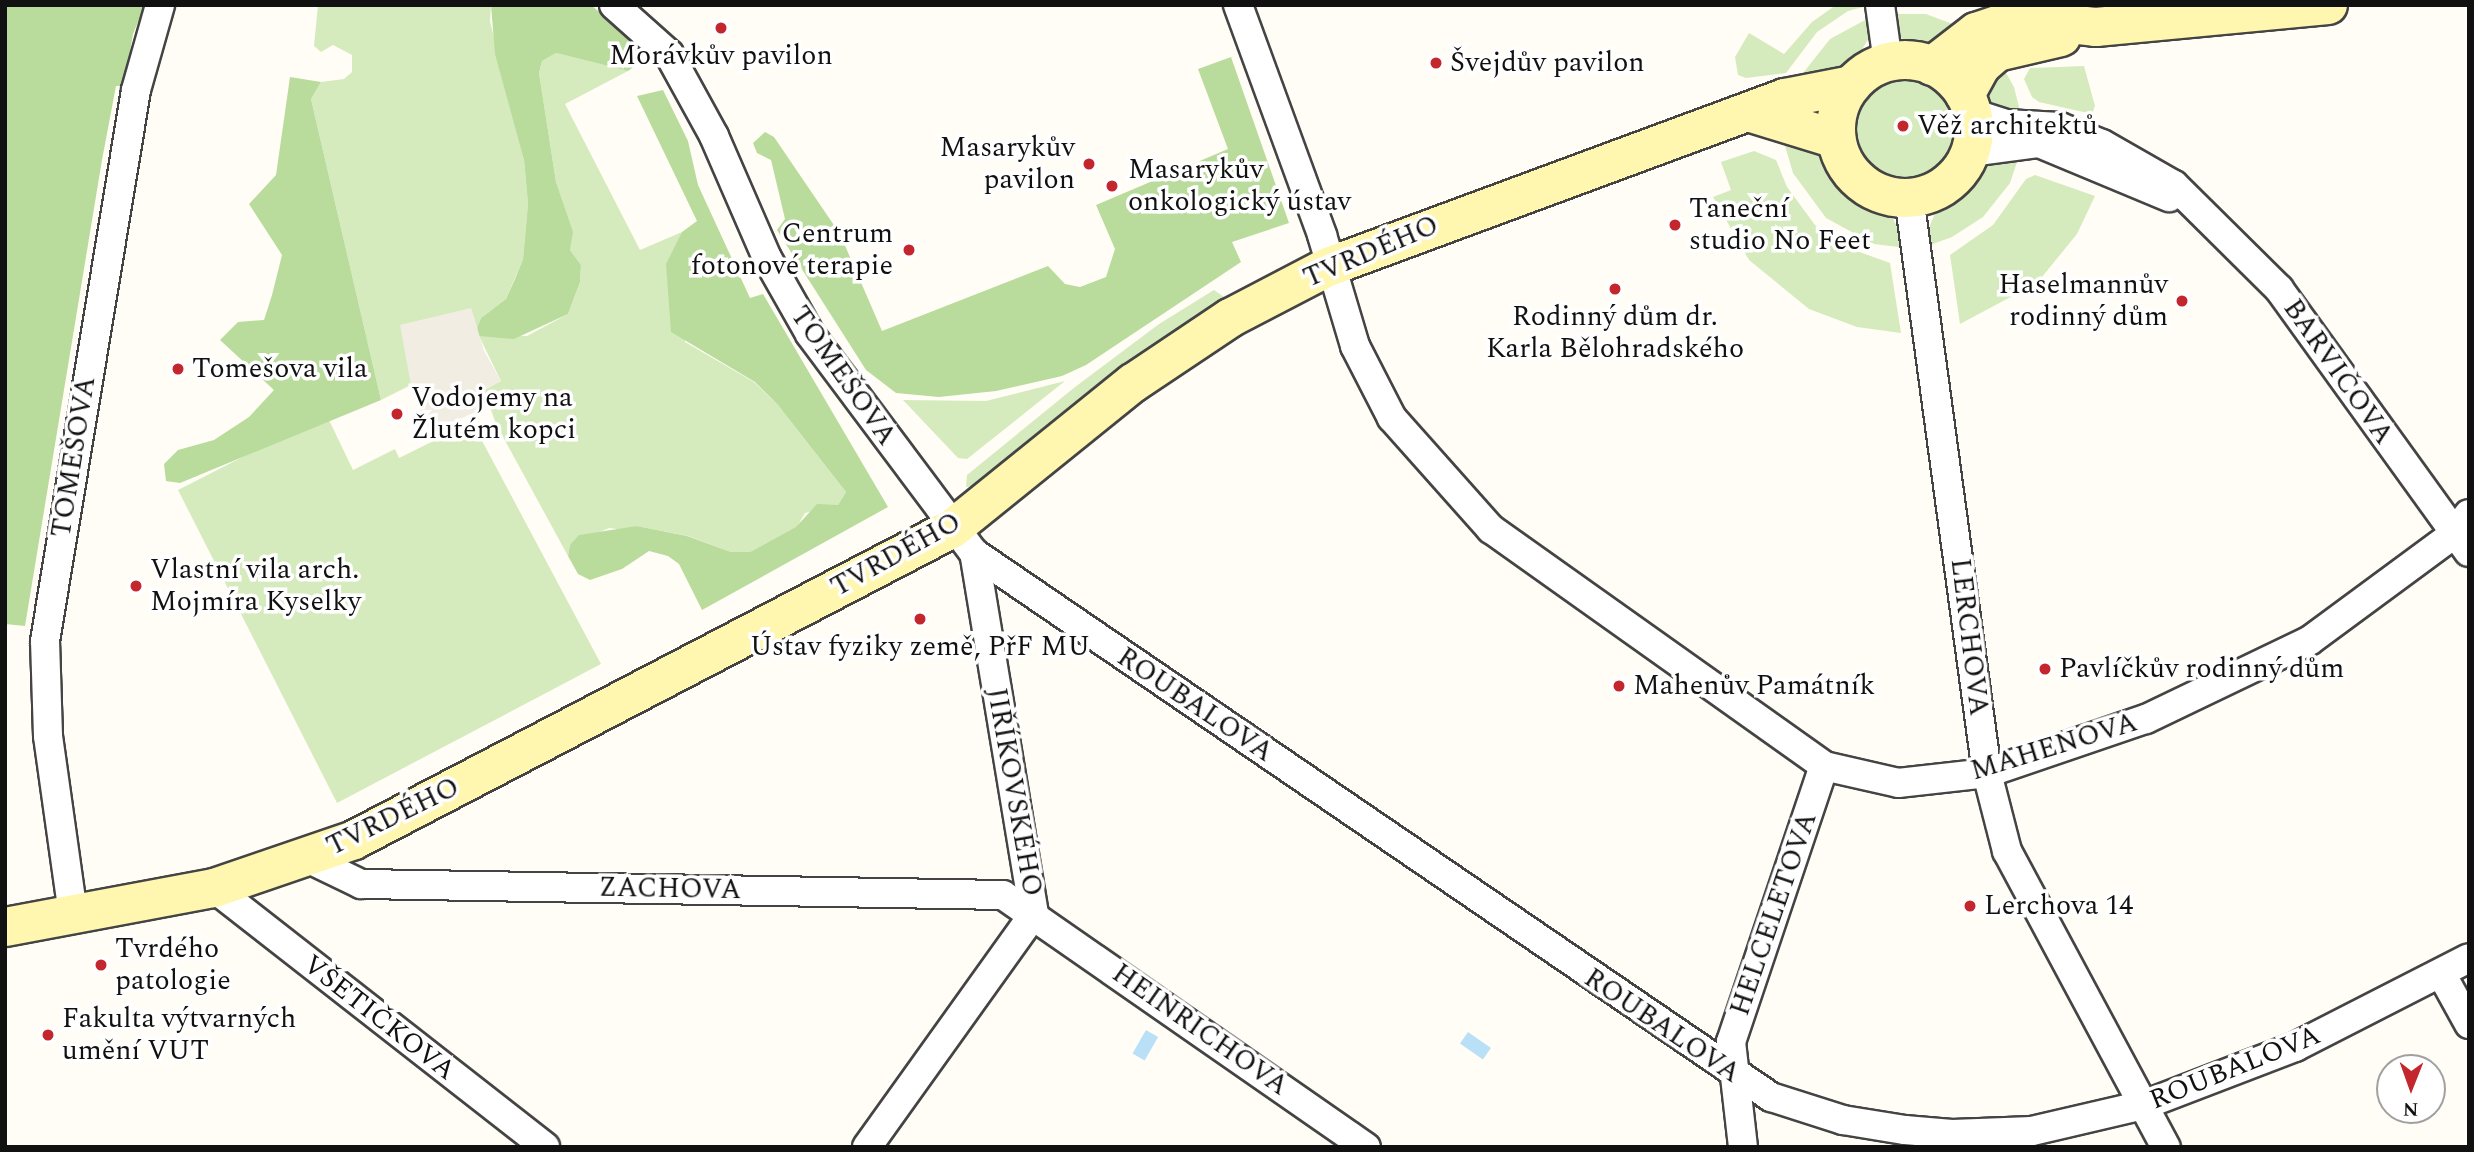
<!DOCTYPE html>
<meta charset="utf-8">
<style>
body{margin:0}
#map{position:relative;width:2474px;height:1152px;overflow:hidden;background:#fffdf5;font-family:Spectral,serif}
div>[style]{position:absolute}
.green>*{inset:0;background:#d5ebbd}
.round{border-radius:50%}
.forest>*{inset:0;background:#b9dc9c}
.plaza>*{inset:0;background:#f1ede2}
.water>*{inset:0;background:#b9e0f7;transform-origin:0 0}
.roads{filter:drop-shadow(2px 0 #444) drop-shadow(-2px 0 #444) drop-shadow(0 2px #444) drop-shadow(0 -2px #444)}
.street>*{height:28px;margin:-14px;padding:0 14px;transform-origin:14px;border-radius:14px;background:#fff}
.secondary>*{height:38px;margin:-19px;padding:0 19px;transform-origin:19px;border-radius:19px;background:#fff6b0}
.secondary>.ring{margin:-19px;padding:0;box-sizing:content-box;background:none;border:38px solid #fff6b0;border-radius:50%}
.dots>*{width:19px;height:19px;translate:-50% -50%;box-sizing:border-box;border:4px solid #fff;border-radius:50%}
span{translate:-50% -50%;white-space:nowrap;text-align:center;line-height:1.15;-webkit-text-stroke:7px #fff;paint-order:stroke}
.poi-label{font-size:28px;color:#111}
.left{translate:0 -50%;text-align:left}
.right{translate:-100% -50%;text-align:right}
.street-label{font-size:28px;color:#111}
.frame{position:absolute;inset:0;border:7px solid #111;pointer-events:none}
.north{position:absolute;left:2376px;top:1054px;width:70px;height:70px;box-sizing:border-box;background:#fff;border:2px solid #a0a0a0;border-radius:50%;rotate:181deg;font-size:19px;font-weight:700;line-height:28px;text-align:center;color:#111}
.north::after{content:'';display:block;margin:auto;width:24px;height:32px;background:#c4262e;clip-path:polygon(50% 0,100% 100%,50% 72%,0 100%)}
</style>
<div id="map">
<div class="green">
<i style="clip-path:polygon(318px 5px,491px 5px,490px 21px,524px 160px,528px 204px,523px 259px,506px 299px,481px 318px,477px 328px,471px 309px,401px 325px,413px 384px,381px 400px,311px 99px,321px 82px,344px 79px,352px 72px,352px 55px,333px 45px,321px 52px,314px 46px)"></i>
<i style="clip-path:polygon(1836px 5px,1863px 7px,1848px 11px,1817px 32px,1786px 73px,1746px 78px,1738px 75px,1735px 57px,1749px 33px,1784px 54px,1812px 22px)"></i>
<i style="clip-path:polygon(1894px 14px,1926px 14px,1963px 28px,1929px 49px,1912px 49px,1898px 34px)"></i>
<i style="clip-path:polygon(1867px 19px,1869px 38px,1851px 67px,1796px 82px,1830px 39px)"></i>
<i style="clip-path:polygon(556px 53px,628px 71px,565px 104px,640px 250px,682px 232px,676px 247px,685px 342px,754px 382px,778px 405px,846px 492px,838px 505px,805px 513px,797px 527px,750px 552px,731px 552px,688px 536px,637px 526px,624px 530px,609px 528px,570px 545px,568px 556px,496px 424px,484px 390px,501px 381px,479px 336px,527px 336px,568px 314px,580px 282px,581px 265px,570px 250px,572px 231px,556px 182px,539px 73px,542px 61px)"></i>
<i style="clip-path:polygon(2001px 64px,2014px 87px,2021px 115px,1982px 98px)"></i>
<i style="clip-path:polygon(2084px 66px,2095px 106px,2092px 114px,2039px 102px,2032px 97px,2024px 79px,2030px 68px)"></i>
<i class="round" style="left:1854px;top:80px;width:100px;height:100px"></i>
<i style="clip-path:polygon(1787px 135px,1823px 154px,1851px 191px,1892px 216px,1906px 248px,1874px 244px,1826px 218px,1793px 173px,1785px 146px)"></i>
<i style="clip-path:polygon(1754px 151px,1776px 160px,1787px 187px,1815px 225px,1854px 250px,1890px 263px,1901px 333px,1857px 327px,1809px 309px,1749px 260px,1713px 197px,1731px 190px,1721px 162px)"></i>
<i style="clip-path:polygon(2020px 153px,2010px 183px,1983px 217px,1952px 237px,1930px 245px,1930px 225px,1937px 209px,1988px 160px)"></i>
<i style="clip-path:polygon(2035px 175px,2095px 196px,2077px 234px,2037px 283px,1960px 324px,1950px 255px,1993px 225px,2026px 179px)"></i>
<i style="clip-path:polygon(1214px 290px,1224px 297px,1215px 311px,983px 485px,966px 487px,967px 475px,1075px 387px,1159px 324px)"></i>
<i style="clip-path:polygon(1065px 381px,967px 459px,958px 458px,903px 400px,986px 401px)"></i>
<i style="clip-path:polygon(329px 420px,353px 470px,395px 449px,399px 458px,472px 422px,601px 664px,337px 803px,178px 490px,268px 444px)"></i>
</div>
<div class="forest">
<i style="clip-path:polygon(6px 5px,145px 5px,133px 34px,124px 86px,116px 86px,102px 160px,25px 626px,5px 624px)"></i>
<i style="clip-path:polygon(491px 5px,591px 5px,620px 30px,636px 50px,639px 63px,628px 71px,556px 53px,542px 61px,539px 73px,556px 182px,573px 232px,570px 250px,581px 265px,580px 282px,568px 314px,514px 339px,479px 336px,477px 328px,481px 318px,506px 299px,515px 279px,523px 259px,528px 204px,524px 160px,495px 54px)"></i>
<i style="clip-path:polygon(1231px 57px,1289px 223px,1232px 242px,1241px 262px,1086px 365px,1062px 376px,996px 391px,939px 397px,896px 393px,866px 370px,777px 230px,785px 219px,771px 160px,757px 153px,753px 143px,765px 132px,774px 137px,840px 234px,882px 331px,1048px 266px,1065px 284px,1080px 287px,1106px 277px,1115px 249px,1096px 205px,1228px 149px,1198px 69px)"></i>
<i style="clip-path:polygon(290px 77px,321px 82px,311px 99px,381px 400px,180px 483px,166px 481px,164px 464px,178px 450px,214px 440px,249px 417px,274px 390px,220px 340px,238px 322px,264px 320px,272px 295px,282px 255px,249px 204px,276px 175px)"></i>
<i style="clip-path:polygon(663px 90px,688px 141px,698px 185px,750px 298px,763px 294px,888px 507px,702px 610px,679px 564px,668px 556px,649px 551px,622px 569px,590px 580px,578px 574px,568px 556px,570px 545px,579px 535px,637px 526px,687px 536px,731px 552px,750px 552px,796px 527px,817px 504px,838px 505px,846px 492px,778px 405px,755px 382px,671px 332px,666px 264px,682px 232px,697px 221px,637px 96px)"></i>
</div>
<div class="plaza">
<i style="clip-path:polygon(471px 308px,484px 351px,501px 381px,483px 390px,486px 407px,431px 432px,413px 396px,400px 325px)"></i>
</div>
<div class="water">
<i style="left:1146px;top:1030px;width:14px;height:27px;rotate:30deg"></i>
<i style="left:1468px;top:1032px;width:28px;height:14px;rotate:35deg"></i>
</div>
<div class="roads">
<div class="street">
<i style="left:614px;top:5px;width:74px;rotate:41.7deg"></i>
<i style="left:669px;top:54px;width:94px;rotate:61.2deg"></i>
<i style="left:714px;top:136px;width:133px;rotate:66.5deg"></i>
<i style="left:767px;top:258px;width:87px;rotate:60.5deg"></i>
<i style="left:810px;top:334px;width:274px;rotate:53.2deg"></i>
<i style="left:974px;top:553px;width:965px;rotate:34.32deg"></i>
<i style="left:1771px;top:1097px;width:76px;rotate:17.7deg"></i>
<i style="left:1843px;top:1120px;width:63px;rotate:9.2deg"></i>
<i style="left:1905px;top:1130px;width:47px;rotate:4.9deg"></i>
<i style="left:1952px;top:1134px;width:80px;rotate:-2.1deg"></i>
<i style="left:2032px;top:1131px;width:115px;rotate:-13.1deg"></i>
<i style="left:2144px;top:1105px;width:162px;rotate:-21deg"></i>
<i style="left:2295px;top:1047px;width:195px;rotate:-27.1deg"></i>
<i style="left:1238px;top:5px;width:245px;rotate:69.9deg"></i>
<i style="left:1322px;top:235px;width:116px;rotate:73.4deg"></i>
<i style="left:1355px;top:346px;width:81px;rotate:62.8deg"></i>
<i style="left:1392px;top:418px;width:149px;rotate:48.3deg"></i>
<i style="left:1491px;top:529px;width:409px;rotate:35.4deg"></i>
<i style="left:1824px;top:766px;width:76px;rotate:12.9deg"></i>
<i style="left:1898px;top:783px;width:90px;rotate:-6.4deg"></i>
<i style="left:1987px;top:773px;width:168px;rotate:-18.8deg"></i>
<i style="left:2146px;top:719px;width:181px;rotate:-25.6deg"></i>
<i style="left:2309px;top:641px;width:179px;rotate:-36.4deg"></i>
<i style="left:2453px;top:535px;width:26px;rotate:-53deg"></i>
<i style="left:1880px;top:5px;width:59px;rotate:82.1deg"></i>
<i style="left:1972px;top:113px;width:36px;rotate:18deg"></i>
<i style="left:2006px;top:124px;width:54px;rotate:3.2deg"></i>
<i style="left:2060px;top:127px;width:45px;rotate:22deg"></i>
<i style="left:2102px;top:144px;width:83px;rotate:29.7deg"></i>
<i style="left:2174px;top:185px;width:148px;rotate:44.7deg"></i>
<i style="left:2279px;top:289px;width:324px;rotate:54.2deg"></i>
<i style="left:1970px;top:152px;width:70px;rotate:-7.4deg"></i>
<i style="left:2039px;top:143px;width:141px;rotate:22.6deg"></i>
<i style="left:1909px;top:197px;width:581px;rotate:82.29deg"></i>
<i style="left:1987px;top:773px;width:81px;rotate:75.6deg"></i>
<i style="left:2007px;top:851px;width:336px;rotate:61.8deg"></i>
<i style="left:307px;top:858px;width:60px;rotate:25.7deg"></i>
<i style="left:361px;top:884px;width:642px;rotate:0.98deg"></i>
<i style="left:1003px;top:895px;width:442px;rotate:34.8deg"></i>
<i style="left:214px;top:888px;width:420px;rotate:38deg"></i>
<i style="left:73px;top:914px;width:180px;rotate:-98deg"></i>
<i style="left:48px;top:736px;width:95px;rotate:-91.8deg"></i>
<i style="left:45px;top:641px;width:558px;rotate:-80.62deg"></i>
<i style="left:136px;top:90px;width:88px;rotate:-74.2deg"></i>
<i style="left:2442px;top:975px;width:56px;rotate:61.1deg"></i>
<i style="left:867px;top:1147px;width:287px;rotate:-54.4deg"></i>
<i style="left:1034px;top:914px;width:366px;rotate:-99.4deg"></i>
<i style="left:1743px;top:1147px;width:106px;rotate:-96.5deg"></i>
<i style="left:1731px;top:1042px;width:291px;rotate:-71.4deg"></i>
</div>
<div class="secondary">
<i class="ring" style="left:1836px;top:60px;width:100px;height:100px"></i>
<i style="left:1932px;top:66px;width:56px;rotate:-37.7deg"></i>
<i style="left:1976px;top:32px;width:44px;rotate:-18.4deg"></i>
<i style="left:2018px;top:18px;width:79px;rotate:6.6deg"></i>
<i style="left:2096px;top:27px;width:233px;rotate:-5.4deg"></i>
<i style="left:1965px;top:95px;width:33px;rotate:-61deg"></i>
<i style="left:1981px;top:66px;width:21px;rotate:-41deg"></i>
<i style="left:1997px;top:52px;width:66px;rotate:-13.2deg"></i>
<i style="left:1751px;top:113px;width:89px;rotate:17deg"></i>
<i style="left:5px;top:927px;width:213px;rotate:-10.6deg"></i>
<i style="left:214px;top:888px;width:148px;rotate:-18.9deg"></i>
<i style="left:354px;top:840px;width:675px;rotate:-27.51deg"></i>
<i style="left:953px;top:528px;width:231px;rotate:-38.9deg"></i>
<i style="left:1133px;top:383px;width:117px;rotate:-33.8deg"></i>
<i style="left:1230px;top:318px;width:110px;rotate:-27.5deg"></i>
<i style="left:1328px;top:267px;width:487px;rotate:-20.3deg"></i>
<i style="left:1785px;top:98px;width:68px;rotate:-11deg"></i>
</div>
</div>
<div class="dots">
<i style="left:721px;top:28px;background:#c4262e"></i>
<i style="left:1436px;top:63px;background:#c4262e"></i>
<i style="left:1903px;top:126px;background:#c4262e"></i>
<i style="left:1089px;top:164px;background:#c4262e"></i>
<i style="left:1112px;top:186px;background:#c4262e"></i>
<i style="left:1675px;top:225px;background:#c4262e"></i>
<i style="left:909px;top:250px;background:#c4262e"></i>
<i style="left:1615px;top:289px;background:#c4262e"></i>
<i style="left:2182px;top:301px;background:#c4262e"></i>
<i style="left:178px;top:369px;background:#c4262e"></i>
<i style="left:397px;top:414px;background:#c4262e"></i>
<i style="left:136px;top:586px;background:#c4262e"></i>
<i style="left:920px;top:619px;background:#c4262e"></i>
<i style="left:2045px;top:669px;background:#c4262e"></i>
<i style="left:1619px;top:686px;background:#c4262e"></i>
<i style="left:1970px;top:906px;background:#c4262e"></i>
<i style="left:101px;top:965px;background:#c4262e"></i>
<i style="left:48px;top:1035px;background:#c4262e"></i>
</div>
<div class="poi-label">
<span style="left:721px;top:56px">Morávkův pavilon</span>
<span class="left" style="left:1450px;top:63px">Švejdův pavilon</span>
<span class="left" style="left:1917px;top:126px">Věž architektů</span>
<span class="right" style="left:1075px;top:164px">Masarykův<br>pavilon</span>
<span class="left" style="left:1128px;top:186px">Masarykův<br>onkologický ústav</span>
<span class="left" style="left:1689px;top:225px">Taneční<br>studio No Feet</span>
<span class="right" style="left:893px;top:250px">Centrum<br>fotonové terapie</span>
<span class="right" style="left:2168px;top:301px">Haselmannův<br>rodinný dům</span>
<span style="left:1615px;top:333px">Rodinný dům dr.<br>Karla Bělohradského</span>
<span class="left" style="left:192px;top:369px">Tomešova vila</span>
<span class="left" style="left:411px;top:414px">Vodojemy na<br>Žlutém kopci</span>
<span class="left" style="left:150px;top:586px">Vlastní vila arch.<br>Mojmíra Kyselky</span>
<span style="left:920px;top:647px">Ústav fyziky země, PřF MU</span>
<span class="left" style="left:2059px;top:669px">Pavlíčkův rodinný dům</span>
<span class="left" style="left:1633px;top:686px">Mahenův Památník</span>
<span class="left" style="left:1984px;top:906px">Lerchova 14</span>
<span class="left" style="left:115px;top:965px">Tvrdého<br>patologie</span>
<span class="left" style="left:62px;top:1035px">Fakulta výtvarných<br>umění VUT</span>
</div>
<div class="street-label">
<span style="left:1371px;top:252px;rotate:-23deg">TVRDÉHO</span>
<span style="left:2338px;top:372px;rotate:55deg">BARVIČOVA</span>
<span style="left:843px;top:376px;rotate:55deg">TOMEŠOVA</span>
<span style="left:74px;top:457px;rotate:-81deg">TOMEŠOVA</span>
<span style="left:896px;top:555px;rotate:-29deg">TVRDÉHO</span>
<span style="left:1969px;top:637px;rotate:83deg">LERCHOVA</span>
<span style="left:1195px;top:705px;rotate:34deg">ROUBALOVA</span>
<span style="left:2054px;top:747px;rotate:-17deg">MAHENOVA</span>
<span style="left:1014px;top:792px;rotate:80deg">JIŘÍKOVSKÉHO</span>
<span style="left:393px;top:817px;rotate:-26deg">TVRDÉHO</span>
<span style="left:670px;top:889px;rotate:1deg">ZACHOVA</span>
<span style="left:1774px;top:914px;rotate:-71deg">HELCELETOVA</span>
<span style="left:379px;top:1018px;rotate:38deg">VŠETIČKOVA</span>
<span style="left:1662px;top:1026px;rotate:34deg">ROUBALOVA</span>
<span style="left:1200px;top:1030px;rotate:35deg">HEINRICHOVA</span>
<span style="left:2235px;top:1068px;rotate:-22deg">ROUBALOVA</span>
</div>
<div class="frame"></div>
<div class="north">N</div>
</div>
